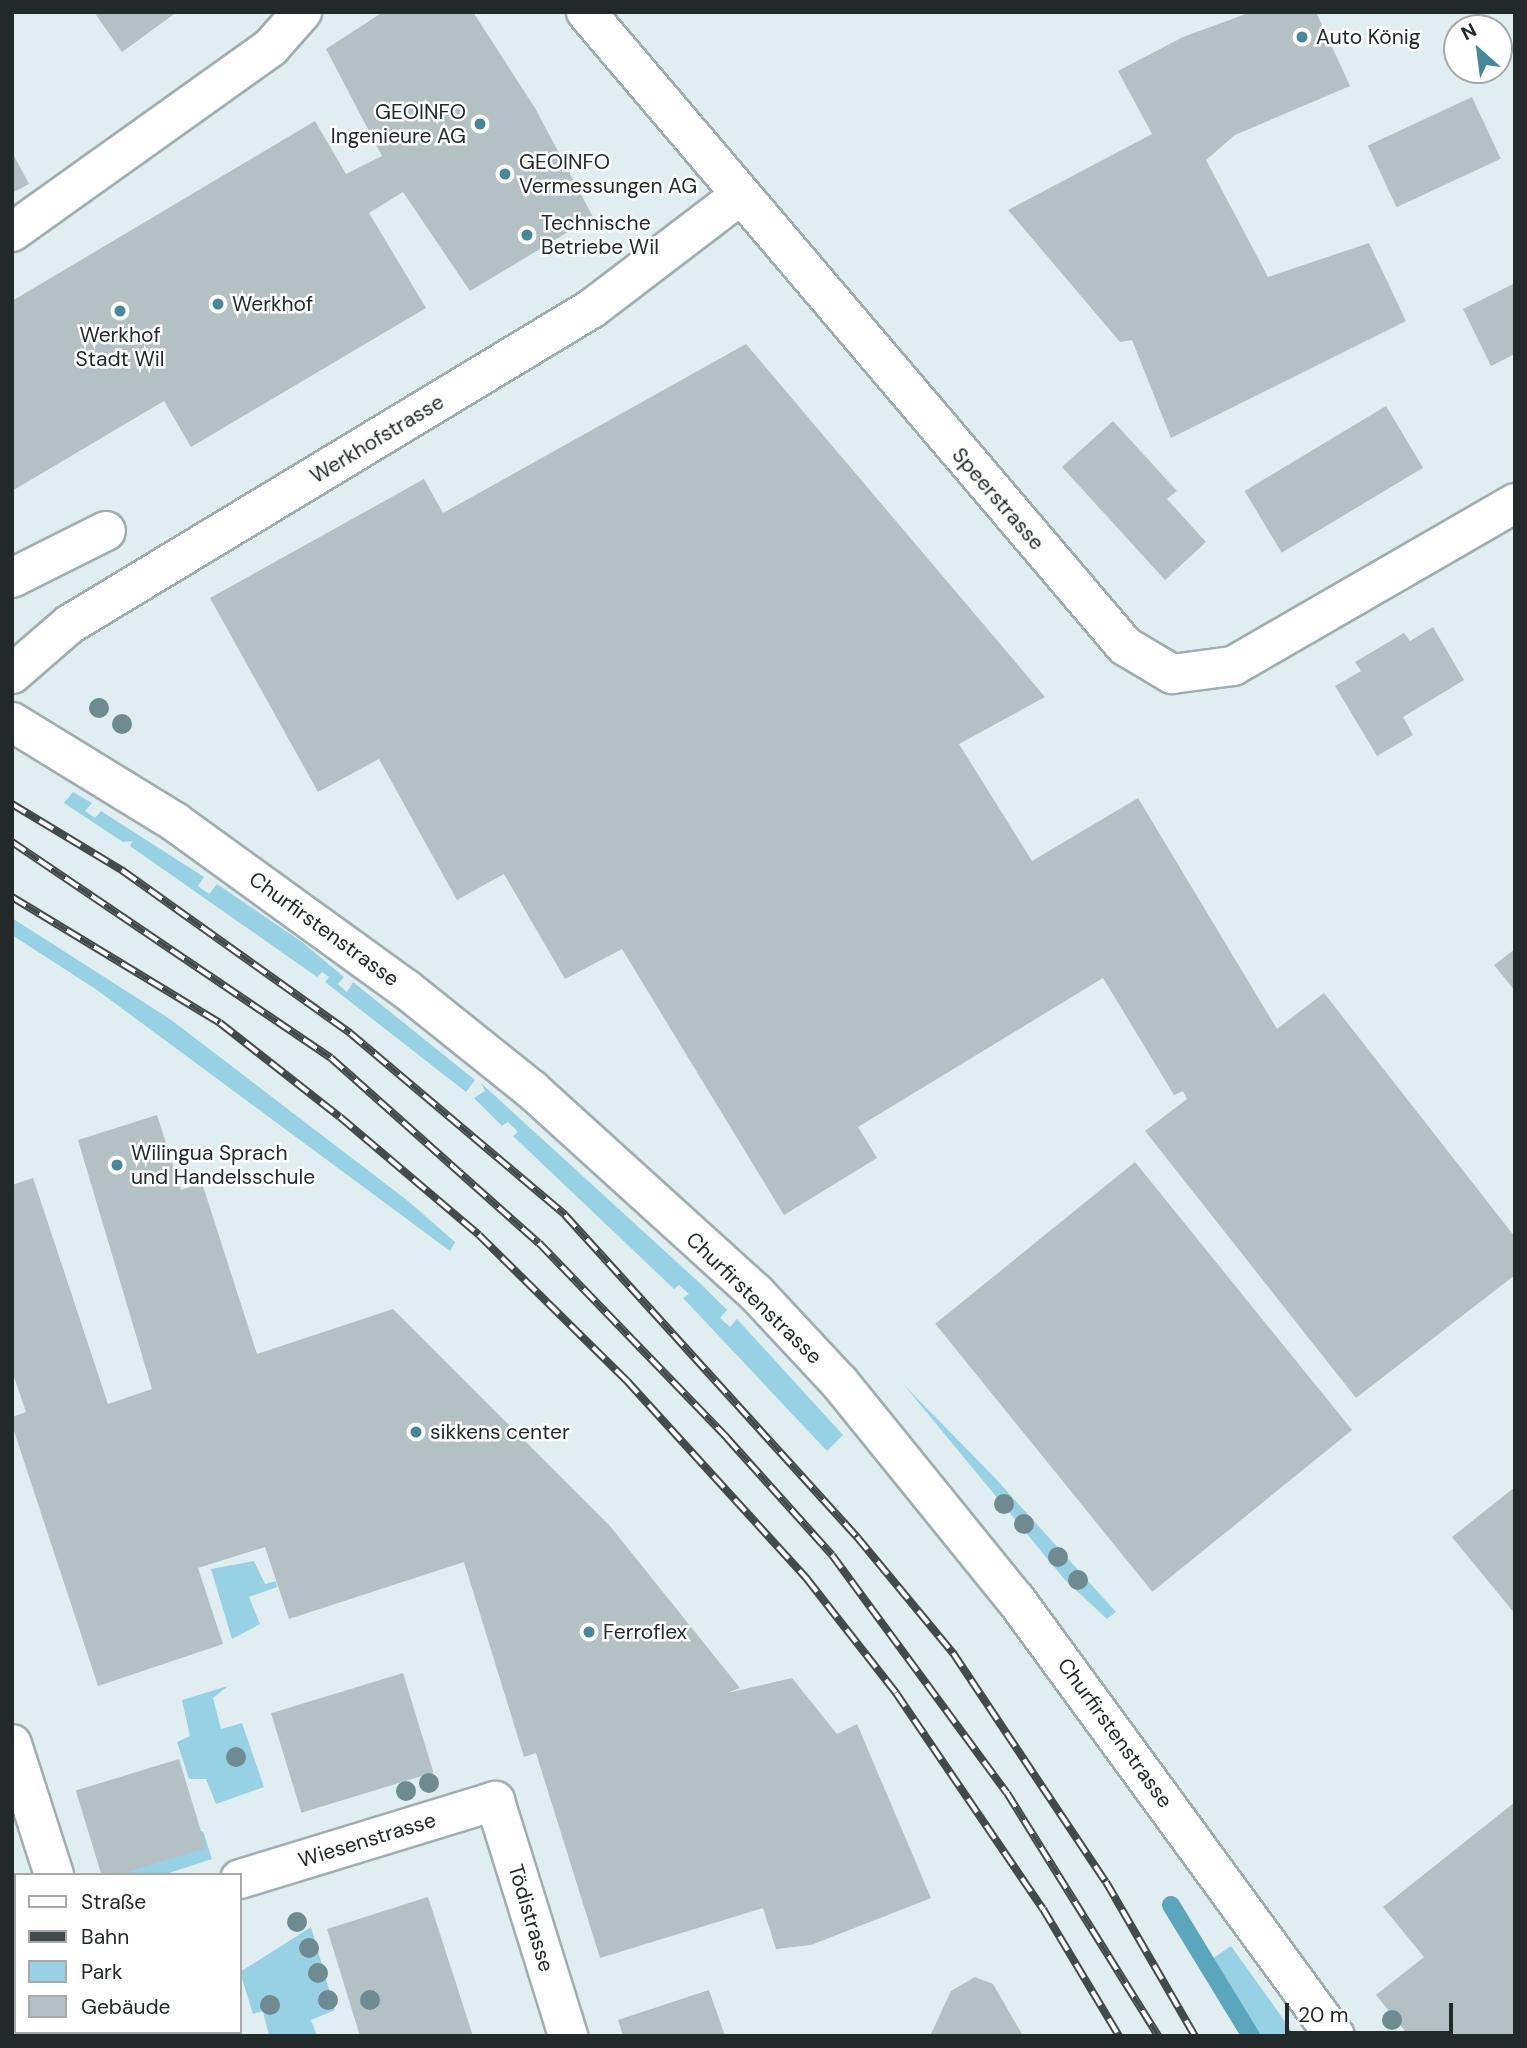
<!DOCTYPE html>
<meta charset="utf-8">
<style>
body{margin:0}
#map{position:relative;width:1527px;height:2048px;overflow:hidden;background:#e0eef2;font-family:"DM Sans",sans-serif}
div>[style]{position:absolute}
.green>*{inset:0;background:#98d1e3}
.stream>*{height:18px;margin:-9px;padding:0 9px;transform-origin:9px;border-radius:9px;background:#5ba6bc}
.building>*{inset:0;background:#b3c1c5;transform-origin:0 0}
.roads{filter:drop-shadow(2px 0 #a0adb1) drop-shadow(-2px 0 #a0adb1) drop-shadow(0 2px #a0adb1) drop-shadow(0 -2px #a0adb1)}
.minor>*{height:38px;margin:-19px;padding:0 19px;transform-origin:19px;border-radius:19px;background:#fff}
.rail>*{height:8px;margin-top:-4px;transform-origin:0;background:repeating-linear-gradient(90deg,#fff 0 16px,#434a4b 0 32px);box-sizing:border-box;border-block:2px solid #434a4b}
.trees>*{width:20px;height:20px;margin:-10px;border-radius:50%;background:#708a92}
.dots>*{width:19px;height:19px;translate:-50% -50%;box-sizing:border-box;border:4px solid #fff;border-radius:50%}
span{translate:-50% -50%;white-space:nowrap;text-align:center;line-height:1.15;-webkit-text-stroke:5px #fff;paint-order:stroke}
.poi-label{font-size:21px;color:#232829}
.left{translate:0 -50%;text-align:left}
.right{translate:-100% -50%;text-align:right}
.street-label{font-size:21px;color:#232829}
.frame{position:absolute;inset:0;border:14px solid #232829;pointer-events:none}
.legend{position:absolute;left:14px;top:1873px;width:228px;height:161px;box-sizing:border-box;background:#fff;border:2px solid #a7a9a9;margin:0;padding:9px 12px;list-style:none;font-size:21px;color:#232829}
.legend li{display:flex;align-items:center;gap:14px;height:35px}
.legend b{width:35px;border:2px solid #a7a9a9}
.north{position:absolute;left:1443px;top:14px;width:70px;height:70px;box-sizing:border-box;background:#fff;border:2px solid #a7a9a9;border-radius:50%;rotate:332deg;font-size:19px;font-weight:700;line-height:28px;text-align:center;color:#232829}
.north::after{content:'';display:block;margin:auto;width:24px;height:32px;background:#46879a;clip-path:polygon(50% 0,100% 100%,50% 72%,0 100%)}
.scale{position:absolute;left:1285px;top:2003px;width:168px;height:32px;box-sizing:border-box;border:4px solid #232829;border-top:0;padding-left:9px;font-size:21px;line-height:24px;white-space:nowrap;color:#232829;-webkit-text-stroke:5px #fff;paint-order:stroke}
</style>
<div id="map">
<div class="green">
<i style="clip-path:polygon(73px 792px,92px 803px,85px 811px,95px 818px,101px 811px,204px 877px,198px 886px,209px 894px,217px 884px,302px 942px,344px 977px,338px 984px,347px 992px,353px 982px,475px 1080px,466px 1092px,325px 982px,329px 977px,322px 972px,317px 977px,130px 846px,133px 841px,123px 842px,64px 803px)"></i>
<i style="clip-path:polygon(12px 918px,170px 1019px,408px 1201px,455px 1242px,450px 1251px,97px 990px,12px 935px)"></i>
<i style="clip-path:polygon(481px 1083px,703px 1286px,727px 1310px,720px 1318px,730px 1327px,737px 1319px,843px 1435px,827px 1451px,683px 1298px,689px 1294px,679px 1285px,674px 1289px,513px 1136px,518px 1132px,508px 1122px,502px 1126px,474px 1098px,485px 1091px)"></i>
<i style="clip-path:polygon(904px 1385px,996px 1479px,1116px 1612px,1107px 1619px,1065px 1580px)"></i>
<i style="clip-path:polygon(254px 1561px,265px 1584px,276px 1581px,277px 1587px,249px 1597px,260px 1624px,232px 1639px,211px 1569px)"></i>
<i style="clip-path:polygon(228px 1686px,213px 1698px,221px 1729px,242px 1723px,264px 1787px,216px 1804px,206px 1779px,189px 1779px,177px 1742px,190px 1736px,182px 1700px)"></i>
<i style="clip-path:polygon(203px 1831px,212px 1859px,163px 1875px,109px 1875px,105px 1863px)"></i>
<i style="clip-path:polygon(311px 1927px,335px 2010px,311px 2020px,317px 2036px,269px 2036px,263px 2011px,253px 2014px,240px 1972px)"></i>
<i style="clip-path:polygon(1231px 1946px,1279px 2013px,1295px 2036px,1252px 2036px,1212px 1959px)"></i>
</div>
<div class="stream">
<i style="left:1171px;top:1905px;width:153px;rotate:58.6deg"></i>
</div>
<div class="building">
<i style="clip-path:polygon(94px 12px,177px 12px,122px 52px)"></i>
<i style="clip-path:polygon(383px 12px,473px 12px,535px 108px,593px 217px,470px 291px,403px 192px,369px 213px,426px 308px,191px 447px,164px 401px,12px 491px,12px 301px,315px 121px,346px 174px,382px 156px,326px 49px)"></i>
<i style="clip-path:polygon(1251px 12px,1316px 12px,1350px 86px,1235px 135px,1206px 160px,1268px 277px,1369px 243px,1406px 321px,1171px 438px,1132px 340px,1120px 342px,1008px 210px,1152px 134px,1118px 71px,1183px 37px)"></i>
<i style="left:1472px;top:97px;width:68px;height:115px;rotate:65deg"></i>
<i style="clip-path:polygon(12px 152px,29px 184px,12px 193px)"></i>
<i style="clip-path:polygon(1515px 283px,1515px 354px,1491px 366px,1463px 309px)"></i>
<i style="clip-path:polygon(746px 344px,1045px 697px,959px 744px,1032px 861px,1138px 798px,1277px 1029px,1324px 993px,1515px 1237px,1515px 1275px,1356px 1398px,1145px 1131px,1187px 1099px,1183px 1091px,1174px 1095px,1103px 978px,858px 1127px,877px 1158px,784px 1215px,622px 949px,565px 979px,504px 874px,457px 900px,379px 759px,318px 792px,210px 598px,424px 479px,443px 513px)"></i>
<i style="left:1386px;top:406px;width:72px;height:165px;rotate:59deg"></i>
<i style="clip-path:polygon(1113px 421px,1177px 491px,1167px 499px,1206px 542px,1165px 580px,1062px 467px)"></i>
<i style="clip-path:polygon(1433px 627px,1464px 680px,1403px 717px,1413px 735px,1377px 756px,1335px 686px,1361px 671px,1355px 662px,1404px 633px,1410px 641px)"></i>
<i style="clip-path:polygon(1515px 949px,1515px 991px,1494px 965px)"></i>
<i style="clip-path:polygon(157px 1115px,181px 1190px,202px 1183px,257px 1354px,393px 1309px,610px 1526px,740px 1688px,727px 1693px,792px 1678px,837px 1734px,857px 1724px,931px 1898px,811px 1945px,776px 1949px,763px 1908px,600px 1958px,536px 1753px,524px 1757px,464px 1562px,289px 1619px,265px 1547px,198px 1568px,223px 1644px,98px 1686px,12px 1425px,12px 1417px,26px 1412px,12px 1371px,12px 1185px,33px 1178px,108px 1404px,152px 1389px,78px 1140px)"></i>
<i style="left:1135px;top:1162px;width:345px;height:257px;rotate:51deg"></i>
<i style="clip-path:polygon(1515px 1487px,1515px 1614px,1452px 1537px)"></i>
<i style="left:403px;top:1673px;width:104px;height:138px;rotate:73deg"></i>
<i style="left:179px;top:1759px;width:93px;height:108px;rotate:73deg"></i>
<i style="clip-path:polygon(1515px 1802px,1515px 2036px,1409px 2036px,1376px 1995px,1424px 1957px,1383px 1907px)"></i>
<i style="clip-path:polygon(428px 1897px,473px 2036px,360px 2036px,327px 1929px)"></i>
<i style="clip-path:polygon(975px 1977px,993px 1984px,1023px 2036px,930px 2036px,951px 1991px)"></i>
<i style="clip-path:polygon(709px 1990px,725px 2036px,623px 2036px,618px 2020px)"></i>
<i style="clip-path:polygon(16px 2012px,16px 2032px,89px 2036px,12px 2036px)"></i>
<i style="clip-path:polygon(156px 2032px,200px 2032px,200px 2033px,157px 2036px)"></i>
</div>
<div class="roads">
<div class="minor">
<i style="left:586px;top:12px;width:832px;rotate:49.63deg"></i>
<i style="left:1125px;top:646px;width:55px;rotate:30.8deg"></i>
<i style="left:1172px;top:674px;width:62px;rotate:-7.5deg"></i>
<i style="left:1233px;top:666px;width:326px;rotate:-30deg"></i>
<i style="left:12px;top:232px;width:318px;rotate:-35.5deg"></i>
<i style="left:271px;top:47px;width:47px;rotate:-48.5deg"></i>
<i style="left:12px;top:578px;width:105px;rotate:-26.6deg"></i>
<i style="left:12px;top:674px;width:77px;rotate:-40.8deg"></i>
<i style="left:70px;top:624px;width:609px;rotate:-31.16deg"></i>
<i style="left:591px;top:309px;width:185px;rotate:-37.3deg"></i>
<i style="left:12px;top:722px;width:191px;rotate:31.5deg"></i>
<i style="left:175px;top:822px;width:285px;rotate:35.9deg"></i>
<i style="left:406px;top:989px;width:160px;rotate:38.7deg"></i>
<i style="left:531px;top:1089px;width:304px;rotate:42.2deg"></i>
<i style="left:756px;top:1293px;width:123px;rotate:47deg"></i>
<i style="left:840px;top:1383px;width:279px;rotate:51deg"></i>
<i style="left:1016px;top:1600px;width:540px;rotate:53.81deg"></i>
<i style="left:12px;top:1744px;width:138px;rotate:72.2deg"></i>
<i style="left:240px;top:1879px;width:267px;rotate:-17deg"></i>
<i style="left:495px;top:1801px;width:246px;rotate:72.7deg"></i>
<i style="left:12px;top:1949px;width:4px;rotate:-14deg"></i>
</div>
</div>
<div class="rail">
<i style="left:12px;top:804px;width:130px;rotate:31.1deg"></i>
<i style="left:123px;top:871px;width:279px;rotate:35.5deg"></i>
<i style="left:350px;top:1033px;width:282px;rotate:40.2deg"></i>
<i style="left:565px;top:1215px;width:435px;rotate:47.8deg"></i>
<i style="left:857px;top:1537px;width:151px;rotate:50.4deg"></i>
<i style="left:953px;top:1653px;width:275px;rotate:56.3deg"></i>
<i style="left:1106px;top:1882px;width:178px;rotate:60deg"></i>
<i style="left:12px;top:842px;width:385px;rotate:34.1deg"></i>
<i style="left:331px;top:1058px;width:278px;rotate:41.7deg"></i>
<i style="left:539px;top:1243px;width:271px;rotate:46deg"></i>
<i style="left:727px;top:1438px;width:157px;rotate:48.1deg"></i>
<i style="left:832px;top:1555px;width:295px;rotate:53.7deg"></i>
<i style="left:1007px;top:1793px;width:286px;rotate:58.1deg"></i>
<i style="left:12px;top:897px;width:243px;rotate:31.2deg"></i>
<i style="left:220px;top:1023px;width:152px;rotate:38.1deg"></i>
<i style="left:340px;top:1117px;width:182px;rotate:40.3deg"></i>
<i style="left:479px;top:1235px;width:208px;rotate:44.6deg"></i>
<i style="left:627px;top:1381px;width:268px;rotate:47.7deg"></i>
<i style="left:807px;top:1579px;width:145px;rotate:52deg"></i>
<i style="left:896px;top:1693px;width:261px;rotate:55.8deg"></i>
<i style="left:1043px;top:1909px;width:148px;rotate:59.1deg"></i>
</div>
<div class="trees">
<i style="left:99px;top:708px"></i>
<i style="left:122px;top:724px"></i>
<i style="left:1004px;top:1504px"></i>
<i style="left:1024px;top:1524px"></i>
<i style="left:1058px;top:1557px"></i>
<i style="left:1078px;top:1580px"></i>
<i style="left:236px;top:1757px"></i>
<i style="left:429px;top:1783px"></i>
<i style="left:406px;top:1791px"></i>
<i style="left:297px;top:1922px"></i>
<i style="left:309px;top:1948px"></i>
<i style="left:318px;top:1973px"></i>
<i style="left:328px;top:2000px"></i>
<i style="left:370px;top:2000px"></i>
<i style="left:270px;top:2005px"></i>
<i style="left:1392px;top:2020px"></i>
</div>
<div class="dots">
<i style="left:1302px;top:37px;background:#46879a"></i>
<i style="left:480px;top:124px;background:#46879a"></i>
<i style="left:505px;top:174px;background:#46879a"></i>
<i style="left:527px;top:235px;background:#46879a"></i>
<i style="left:218px;top:304px;background:#46879a"></i>
<i style="left:120px;top:311px;background:#46879a"></i>
<i style="left:117px;top:1165px;background:#46879a"></i>
<i style="left:416px;top:1432px;background:#46879a"></i>
<i style="left:589px;top:1632px;background:#46879a"></i>
</div>
<div class="poi-label">
<span class="left" style="left:1316px;top:37px">Auto König</span>
<span class="right" style="left:466px;top:124px">GEOINFO<br>Ingenieure AG</span>
<span class="left" style="left:519px;top:174px">GEOINFO<br>Vermessungen AG</span>
<span class="left" style="left:541px;top:235px">Technische<br>Betriebe Wil</span>
<span class="left" style="left:232px;top:304px">Werkhof</span>
<span style="left:120px;top:347px">Werkhof<br>Stadt Wil</span>
<span class="left" style="left:131px;top:1165px">Wilingua Sprach<br>und Handelsschule</span>
<span class="left" style="left:430px;top:1432px">sikkens center</span>
<span class="left" style="left:603px;top:1632px">Ferroflex</span>
</div>
<div class="street-label">
<span style="left:377px;top:439px;rotate:-31deg">Werkhofstrasse</span>
<span style="left:998px;top:499px;rotate:49deg">Speerstrasse</span>
<span style="left:324px;top:929px;rotate:36deg">Churfirstenstrasse</span>
<span style="left:754px;top:1298px;rotate:44deg">Churfirstenstrasse</span>
<span style="left:1115px;top:1733px;rotate:54deg">Churfirstenstrasse</span>
<span style="left:367px;top:1840px;rotate:-17deg">Wiesenstrasse</span>
<span style="left:531px;top:1918px;rotate:73deg">Tödistrasse</span>
</div>
<div class="frame"></div>
<ul class="legend">
<li><b style="height:9px;background:#fff"></b>Straße</li>
<li><b style="height:9px;background:#434a4b"></b>Bahn</li>
<li><b style="height:19px;background:#98d1e3"></b>Park</li>
<li><b style="height:19px;background:#b3c1c5"></b>Gebäude</li>
</ul>
<div class="north">N</div>
<div class="scale">20 m</div>
</div>
